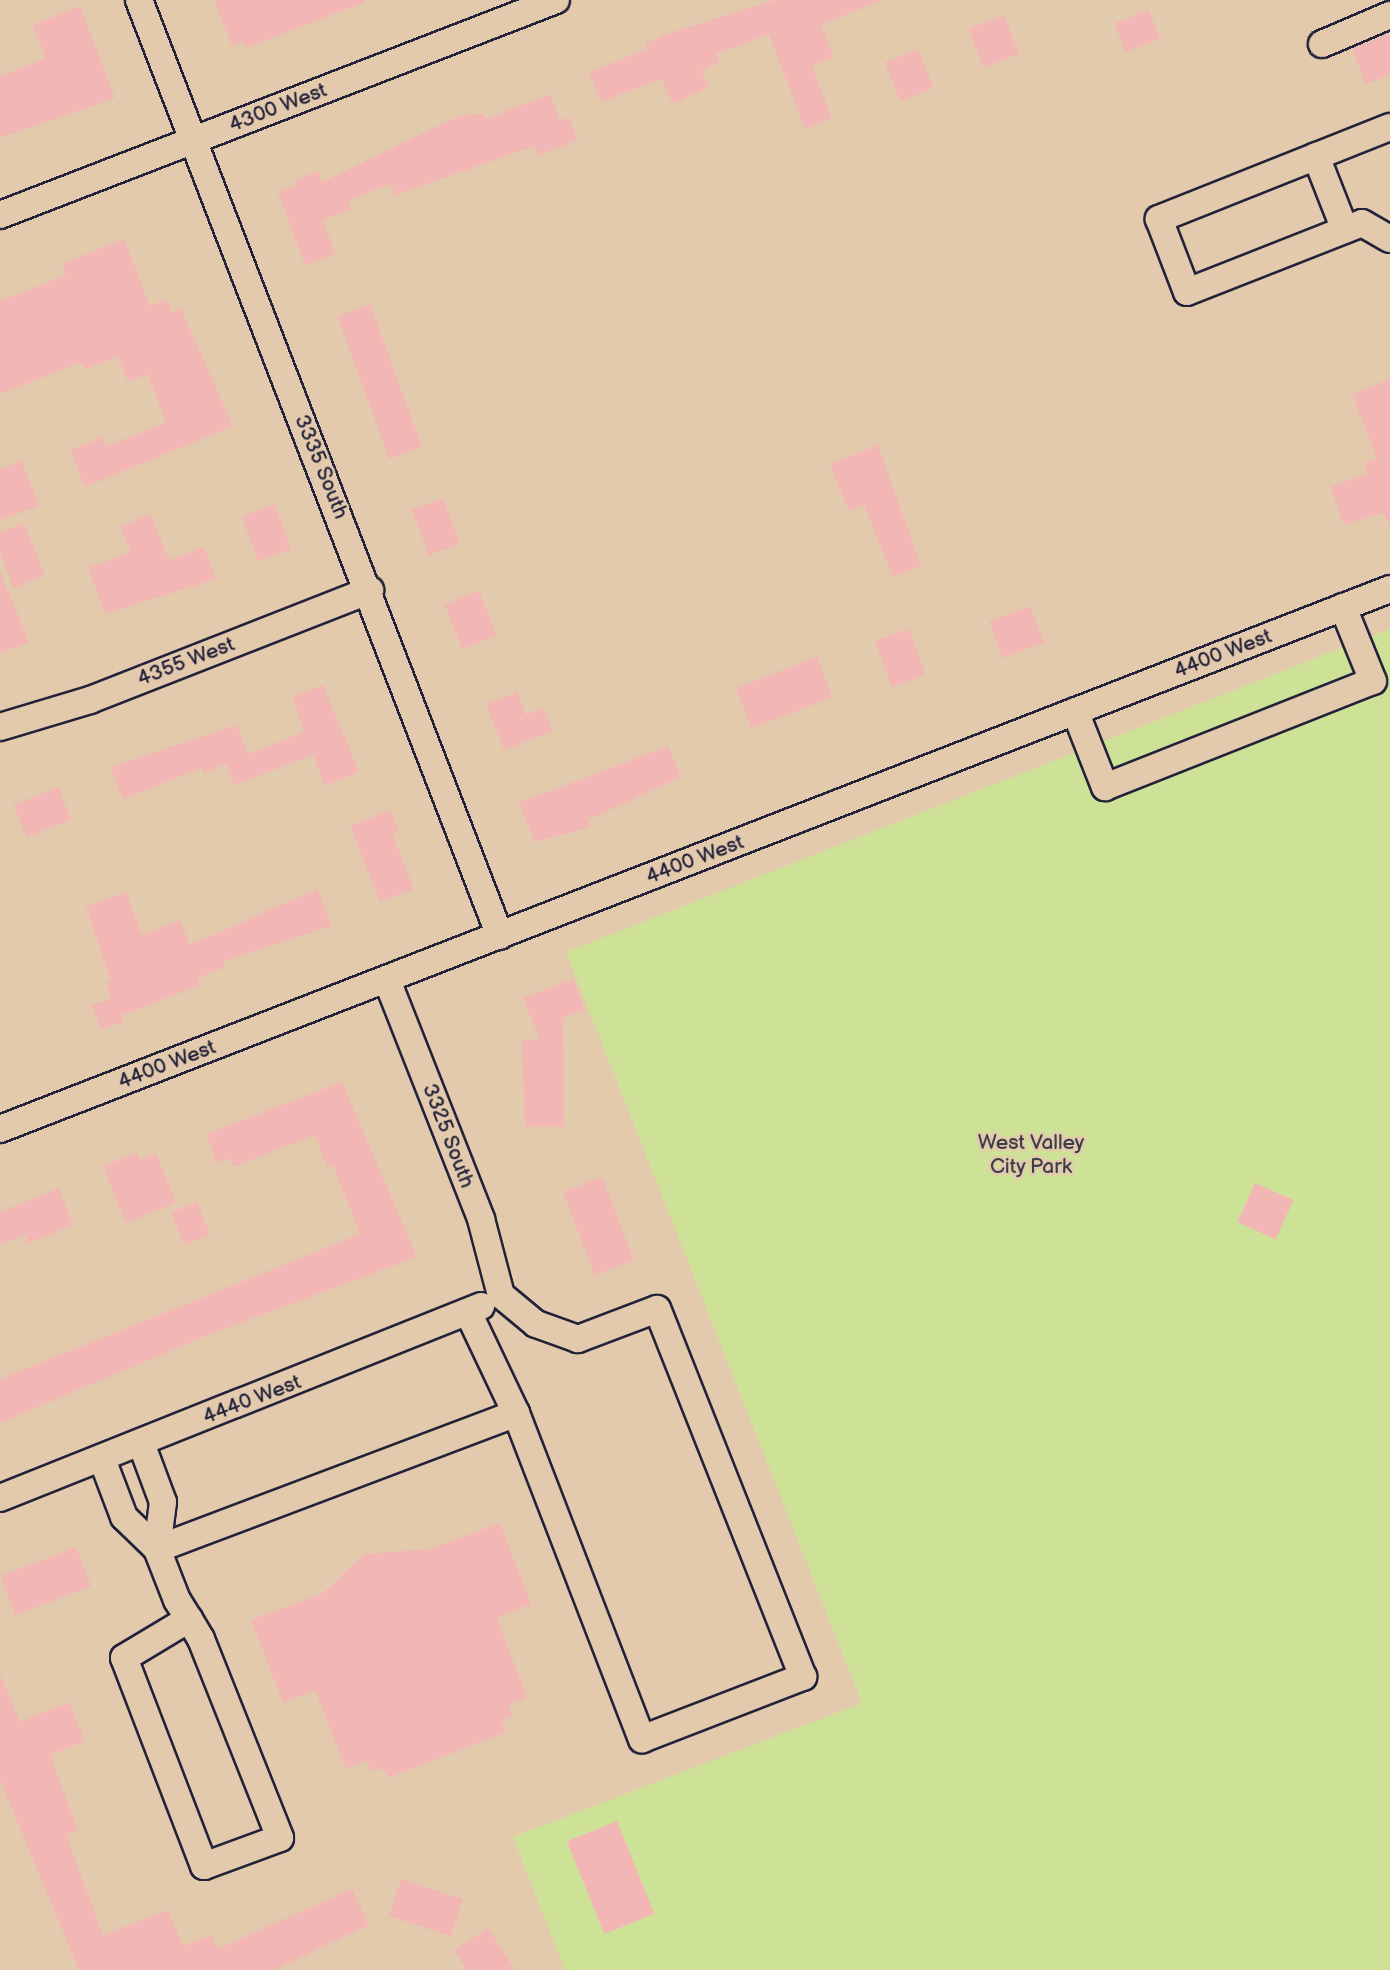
<!DOCTYPE html>
<style>
body{margin:0}
#map{position:relative;width:1390px;height:1970px;overflow:hidden;background:#e4caac;font-family:"Balsamiq Sans",sans-serif}
div>[style]{position:absolute}
.green>*{inset:0;background:#cee297}
.building>*{inset:0;background:#f2b6b4;transform-origin:0 0}
.roads{filter:drop-shadow(2px 0 #22223b) drop-shadow(-2px 0 #22223b) drop-shadow(0 2px #22223b) drop-shadow(0 -2px #22223b)}
.minor>*{height:26px;margin:-13px;padding:0 13px;transform-origin:13px;border-radius:13px;background:#e4caac}
span{translate:-50% -50%;white-space:nowrap;text-align:center;line-height:1.15;-webkit-text-stroke:5px #e4caac;paint-order:stroke}
.street-label{font-size:21px;color:#22223b}
.park-label{font-size:21px;color:#3c3f49}
</style>
<div id="map">
<div class="green">
<i style="clip-path:polygon(1390px 629px,1390px 1970px,565px 1970px,513px 1837px,862px 1703px,566px 952px)"></i>
</div>
<div class="building">
<i style="clip-path:polygon(214px 0,364px 0,365px 2px,246px 48px,243px 42px,232px 46px)"></i>
<i style="clip-path:polygon(775px 0,881px 0,821px 25px,834px 57px,812px 66px,832px 118px,805px 129px,769px 34px,716px 54px,720px 62px,701px 71px,709px 87px,673px 104px,661px 79px,601px 102px,589px 72px,647px 49px,645px 44px,666px 34px)"></i>
<i style="clip-path:polygon(80px 6px,115px 98px,0 138px,0 76px,46px 58px,32px 25px)"></i>
<i style="left:1149px;top:10px;width:31px;height:37px;rotate:69deg"></i>
<i style="left:1004px;top:15px;width:42px;height:38px;rotate:69deg"></i>
<i style="clip-path:polygon(1390px 33px,1390px 75px,1366px 84px,1352px 49px)"></i>
<i style="left:918px;top:49px;width:42px;height:36px;rotate:68deg"></i>
<i style="clip-path:polygon(550px 94px,560px 121px,569px 117px,578px 140px,539px 155px,535px 146px,395px 195px,391px 184px,348px 200px,351px 209px,322px 220px,336px 253px,305px 265px,278px 193px,296px 186px,294px 181px,318px 171px,322px 182px,457px 117px,483px 113px,486px 119px)"></i>
<i style="clip-path:polygon(124px 239px,150px 306px,167px 299px,172px 313px,181px 309px,233px 426px,85px 487px,70px 450px,102px 437px,106px 446px,166px 423px,148px 374px,128px 382px,118px 357px,85px 369px,82px 362px,0 394px,0 301px,66px 275px,62px 264px)"></i>
<i style="left:370px;top:304px;width:152px;height:35px;rotate:70deg"></i>
<i style="clip-path:polygon(1390px 379px,1390px 525px,1383px 513px,1344px 525px,1330px 487px,1368px 473px,1364px 463px,1377px 458px,1352px 395px)"></i>
<i style="clip-path:polygon(878px 445px,921px 566px,893px 577px,864px 505px,849px 511px,830px 464px)"></i>
<i style="clip-path:polygon(22px 461px,39px 506px,0 520px,0 469px)"></i>
<i style="left:443px;top:498px;width:49px;height:33px;rotate:70deg"></i>
<i style="left:274px;top:504px;width:48px;height:35px;rotate:69deg"></i>
<i style="clip-path:polygon(151px 514px,169px 560px,204px 547px,216px 579px,105px 614px,88px 568px,131px 552px,120px 527px)"></i>
<i style="clip-path:polygon(24px 523px,45px 575px,14px 588px,0 553px,0 533px)"></i>
<i style="clip-path:polygon(0 571px,29px 642px,0 653px)"></i>
<i style="left:479px;top:591px;width:48px;height:37px;rotate:68deg"></i>
<i style="left:1030px;top:606px;width:39px;height:44px;rotate:69deg"></i>
<i style="left:909px;top:629px;width:49px;height:36px;rotate:70deg"></i>
<i style="left:817px;top:657px;width:43px;height:87px;rotate:69deg"></i>
<i style="clip-path:polygon(323px 685px,359px 772px,325px 786px,313px 755px,234px 785px,226px 764px,203px 773px,202px 768px,123px 799px,110px 767px,237px 725px,248px 754px,304px 732px,293px 697px)"></i>
<i style="clip-path:polygon(517px 692px,526px 715px,544px 708px,553px 731px,504px 750px,486px 704px)"></i>
<i style="clip-path:polygon(668px 746px,681px 777px,588px 820px,591px 827px,535px 842px,519px 803px)"></i>
<i style="left:58px;top:787px;width:35px;height:48px;rotate:68deg"></i>
<i style="clip-path:polygon(390px 810px,399px 831px,392px 833px,414px 889px,380px 902px,350px 826px)"></i>
<i style="clip-path:polygon(317px 889px,332px 926px,223px 961px,225px 967px,197px 978px,200px 985px,121px 1016px,123px 1022px,101px 1030px,92px 1005px,111px 999px,106px 982px,111px 981px,86px 907px,126px 892px,142px 935px,180px 920px,190px 945px)"></i>
<i style="clip-path:polygon(573px 979px,585px 1010px,563px 1018px,564px 1127px,525px 1127px,522px 1040px,540px 1040px,523px 998px)"></i>
<i style="clip-path:polygon(342px 1082px,417px 1257px,208px 1335px,0 1423px,0 1379px,360px 1234px,333px 1165px,327px 1167px,315px 1135px,233px 1167px,229px 1158px,217px 1163px,206px 1134px)"></i>
<i style="clip-path:polygon(136px 1153px,139px 1160px,156px 1154px,176px 1203px,126px 1223px,103px 1166px)"></i>
<i style="left:602px;top:1177px;width:89px;height:42px;rotate:69deg"></i>
<i style="left:1255px;top:1183px;width:42px;height:43px;rotate:24deg"></i>
<i style="clip-path:polygon(59px 1188px,73px 1225px,28px 1243px,25px 1235px,0 1245px,0 1212px)"></i>
<i style="left:197px;top:1202px;width:35px;height:28px;rotate:68deg"></i>
<i style="clip-path:polygon(500px 1523px,531px 1604px,497px 1618px,527px 1698px,509px 1705px,513px 1716px,502px 1721px,506px 1732px,388px 1778px,383px 1768px,371px 1772px,367px 1760px,346px 1769px,315px 1690px,283px 1703px,251px 1620px,323px 1593px,364px 1554px,430px 1549px)"></i>
<i style="left:76px;top:1547px;width:42px;height:81px;rotate:69deg"></i>
<i style="clip-path:polygon(0 1674px,20px 1722px,69px 1702px,85px 1741px,50px 1755px,78px 1830px,66px 1835px,103px 1935px,168px 1910px,183px 1946px,211px 1935px,217px 1949px,352px 1889px,369px 1925px,274px 1970px,79px 1970px,0 1780px)"></i>
<i style="left:617px;top:1821px;width:100px;height:54px;rotate:68deg"></i>
<i style="left:401px;top:1879px;width:65px;height:39px;rotate:18deg"></i>
<i style="clip-path:polygon(488px 1928px,515px 1970px,467px 1970px,454px 1950px)"></i>
</div>
<div class="roads">
<div class="minor">
<i style="left:139px;top:0;width:1003px;rotate:68.91deg"></i>
<i style="left:1322px;top:44px;width:74px;rotate:-23.1deg"></i>
<i style="left:1390px;top:127px;width:249px;rotate:158.3deg"></i>
<i style="left:1159px;top:219px;width:78px;rotate:69deg"></i>
<i style="left:1187px;top:292px;width:188px;rotate:-21.5deg"></i>
<i style="left:1362px;top:223px;width:32px;rotate:30deg"></i>
<i style="left:1316px;top:156px;width:79px;rotate:68.6deg"></i>
<i style="left:0;top:215px;width:596px;rotate:-21.14deg"></i>
<i style="left:1075px;top:711px;width:82px;rotate:68.5deg"></i>
<i style="left:1105px;top:787px;width:288px;rotate:-21.6deg"></i>
<i style="left:1373px;top:681px;width:80px;rotate:-112.1deg"></i>
<i style="left:0;top:727px;width:94px;rotate:-16.7deg"></i>
<i style="left:90px;top:700px;width:301px;rotate:-21.4deg"></i>
<i style="left:387px;top:980px;width:257px;rotate:68.5deg"></i>
<i style="left:481px;top:1219px;width:79px;rotate:75.3deg"></i>
<i style="left:0;top:1129px;width:1491px;rotate:-21.23deg"></i>
<i style="left:468px;top:1312px;width:112px;rotate:64.6deg"></i>
<i style="left:516px;top:1413px;width:350px;rotate:68.9deg"></i>
<i style="left:642px;top:1739px;width:173px;rotate:-21.1deg"></i>
<i style="left:803px;top:1677px;width:396px;rotate:-111.6deg"></i>
<i style="left:657px;top:1309px;width:85px;rotate:159.2deg"></i>
<i style="left:578px;top:1339px;width:45px;rotate:-160.3deg"></i>
<i style="left:536px;top:1324px;width:45px;rotate:-140.4deg"></i>
<i style="left:141px;top:1443px;width:63px;rotate:69.6deg"></i>
<i style="left:163px;top:1502px;width:47px;rotate:97.3deg"></i>
<i style="left:102px;top:1459px;width:62px;rotate:69.2deg"></i>
<i style="left:124px;top:1517px;width:46px;rotate:44.1deg"></i>
<i style="left:157px;top:1549px;width:55px;rotate:68.6deg"></i>
<i style="left:177px;top:1600px;width:22px;rotate:58deg"></i>
<i style="left:189px;top:1619px;width:23px;rotate:59deg"></i>
<i style="left:201px;top:1639px;width:214px;rotate:68.3deg"></i>
<i style="left:280px;top:1838px;width:81px;rotate:159.8deg"></i>
<i style="left:204px;top:1866px;width:223px;rotate:-111deg"></i>
<i style="left:124px;top:1658px;width:76px;rotate:-31deg"></i>
<i style="left:0;top:1498px;width:518px;rotate:-21.76deg"></i>
<i style="left:157px;top:1549px;width:384px;rotate:-20.7deg"></i>
</div>
</div>
<div class="street-label">
<span style="left:278px;top:108px;rotate:-21deg">4300 West</span>
<span style="left:321px;top:467px;rotate:68deg">3335 South</span>
<span style="left:1223px;top:654px;rotate:-21deg">4400 West</span>
<span style="left:186px;top:662px;rotate:-21deg">4355 West</span>
<span style="left:695px;top:860px;rotate:-21deg">4400 West</span>
<span style="left:167px;top:1065px;rotate:-21deg">4400 West</span>
<span style="left:448px;top:1136px;rotate:69deg">3325 South</span>
<span style="left:252px;top:1400px;rotate:-21deg">4440 West</span>
</div>
<div class="park-label">
<span style="left:1031px;top:1155px">West Valley<br>City Park</span>
</div>
</div>
